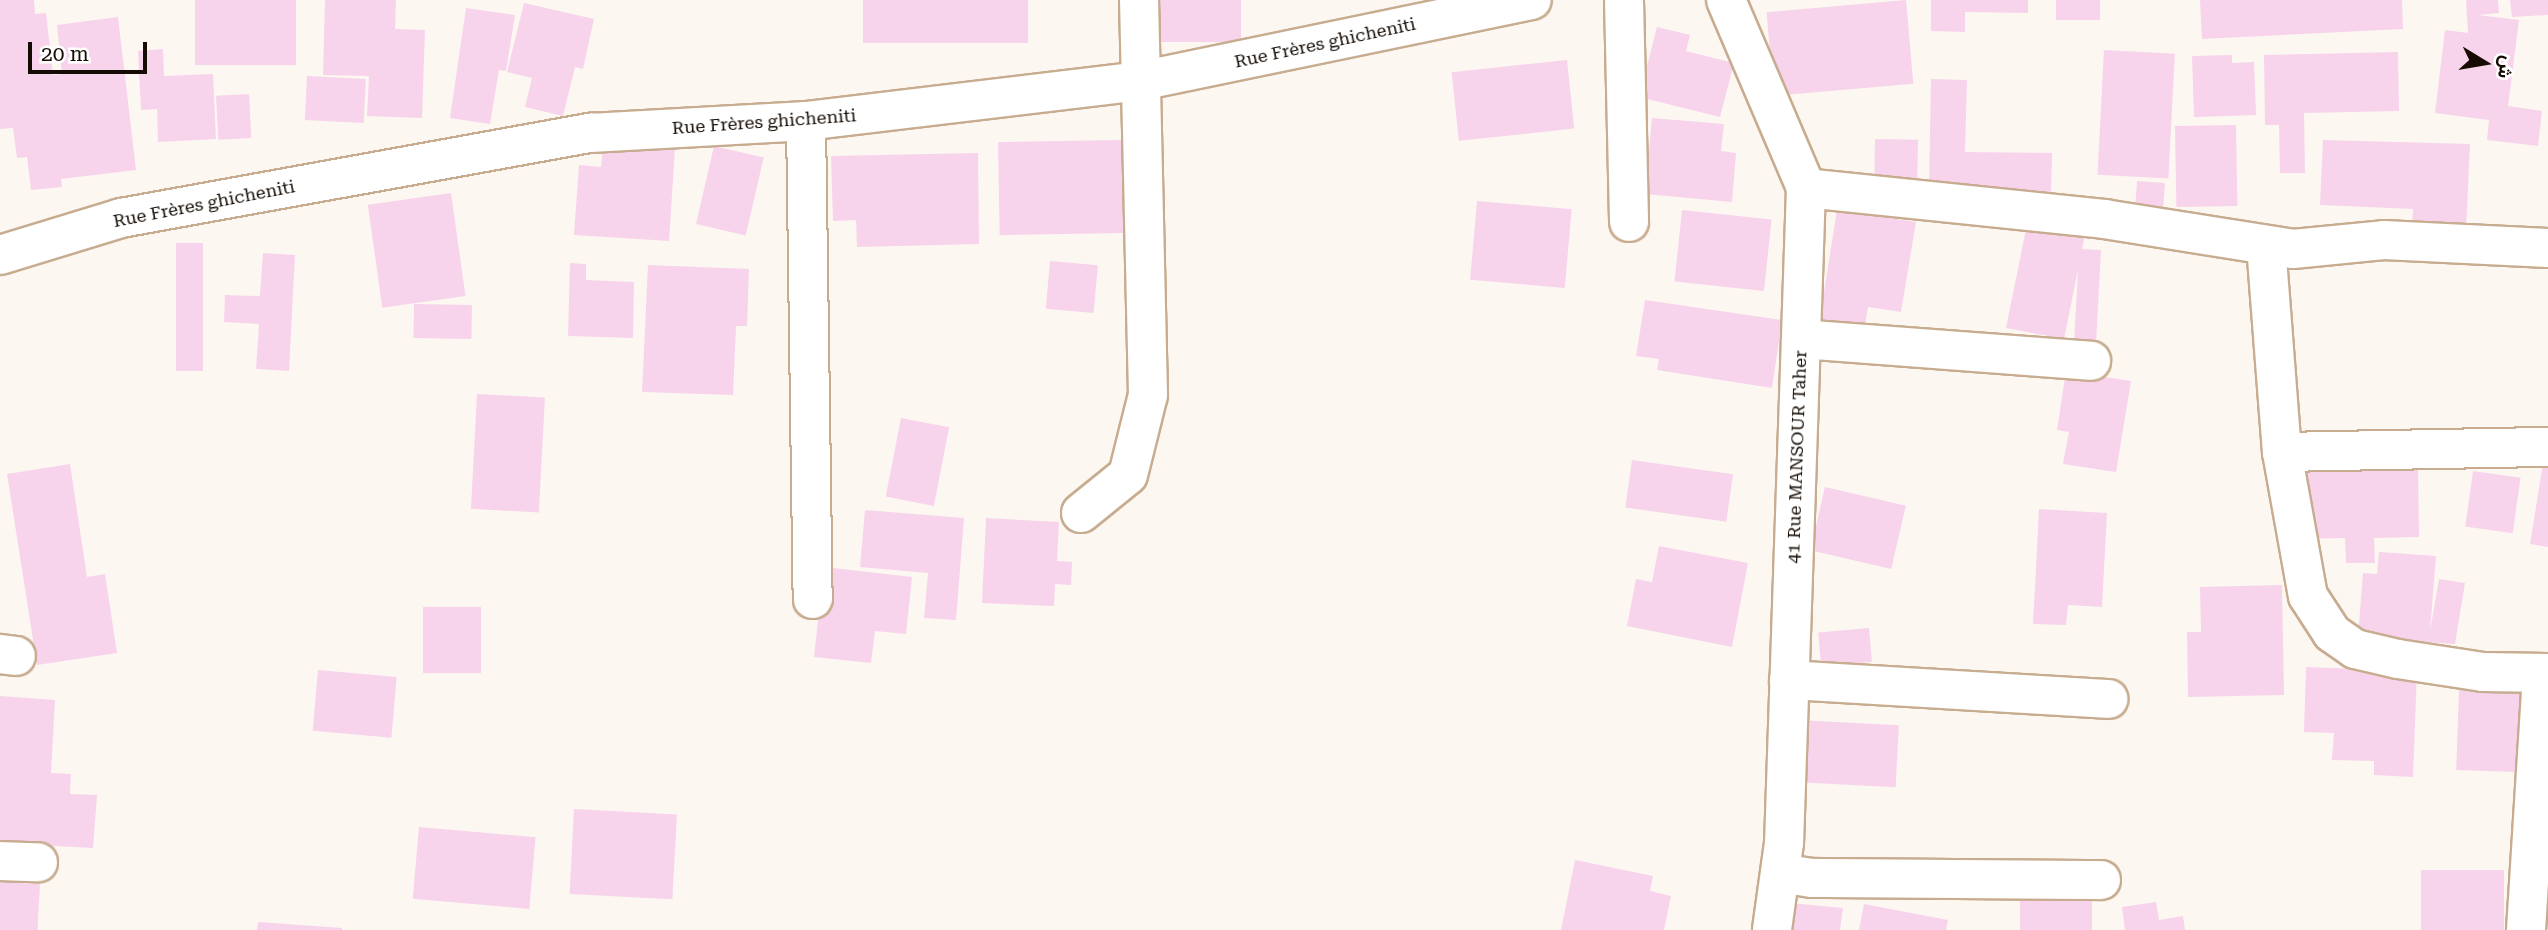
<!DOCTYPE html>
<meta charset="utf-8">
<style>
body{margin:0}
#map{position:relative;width:2548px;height:930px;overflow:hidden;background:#fdf7f1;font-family:"Roboto Serif",Vazirmatn,serif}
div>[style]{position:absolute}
.building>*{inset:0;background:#f7d4ec;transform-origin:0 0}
.roads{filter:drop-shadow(2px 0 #c7ac90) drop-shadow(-2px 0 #c7ac90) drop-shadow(0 2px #c7ac90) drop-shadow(0 -2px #c7ac90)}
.minor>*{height:38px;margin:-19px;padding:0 19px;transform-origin:19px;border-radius:19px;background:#fff}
span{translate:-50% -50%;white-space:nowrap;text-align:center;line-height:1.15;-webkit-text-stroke:7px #fff;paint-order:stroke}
.street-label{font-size:18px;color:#160c04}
.north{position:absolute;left:2450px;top:28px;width:70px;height:70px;-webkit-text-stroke:5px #fff;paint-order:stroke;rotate:101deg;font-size:19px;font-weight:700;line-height:28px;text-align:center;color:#160c04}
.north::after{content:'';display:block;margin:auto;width:24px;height:32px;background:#160c04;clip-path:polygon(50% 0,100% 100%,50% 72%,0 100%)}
.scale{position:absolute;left:28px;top:42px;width:119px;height:32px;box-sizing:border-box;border:4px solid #160c04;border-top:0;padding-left:9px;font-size:21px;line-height:24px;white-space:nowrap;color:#160c04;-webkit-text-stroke:5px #fff;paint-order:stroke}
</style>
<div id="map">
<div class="building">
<i style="clip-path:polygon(0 0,34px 0,35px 14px,46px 13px,53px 75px,62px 74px,57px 25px,118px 17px,136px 170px,61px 179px,62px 187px,31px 190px,27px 157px,17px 158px,13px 128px,0 129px)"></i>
<i style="left:195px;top:0;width:101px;height:65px"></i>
<i style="clip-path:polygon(325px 0,396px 0,395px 29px,425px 30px,422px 118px,367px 116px,369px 76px,323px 75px)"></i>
<i style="left:863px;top:0;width:165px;height:43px"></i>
<i style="left:1157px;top:0;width:84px;height:42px"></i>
<i style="left:1906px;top:0;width:84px;height:140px;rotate:85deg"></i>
<i style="clip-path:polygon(1931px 0,2028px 0,2028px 13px,1965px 12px,1965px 32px,1931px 31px)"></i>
<i style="left:2056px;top:0;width:44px;height:20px"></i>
<i style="clip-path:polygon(2200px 0,2402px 0,2403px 29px,2202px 39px)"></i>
<i style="clip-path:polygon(2466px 0,2498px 0,2499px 13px,2478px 15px,2519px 20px,2508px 106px,2542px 111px,2538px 146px,2487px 140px,2489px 120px,2435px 113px,2445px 30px,2468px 33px)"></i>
<i style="clip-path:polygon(2510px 0,2548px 0,2548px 15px,2512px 17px)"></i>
<i style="clip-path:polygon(524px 3px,594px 19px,583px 69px,575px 67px,563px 116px,525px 107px,532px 78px,507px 72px)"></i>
<i style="clip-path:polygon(466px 8px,515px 15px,506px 71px,499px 70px,490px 124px,450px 118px)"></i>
<i style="clip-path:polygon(1657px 27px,1690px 35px,1686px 51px,1734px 63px,1720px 117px,1639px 97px)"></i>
<i style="clip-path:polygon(163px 49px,164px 76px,213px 74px,216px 139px,158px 142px,157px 109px,141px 110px,138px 51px)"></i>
<i style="left:2104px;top:50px;width:71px;height:125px;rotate:3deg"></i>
<i style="clip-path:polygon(2398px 52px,2399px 111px,2304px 113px,2305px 173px,2280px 173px,2279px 125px,2265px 125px,2264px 55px)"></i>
<i style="clip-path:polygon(2232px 55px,2232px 63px,2254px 62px,2256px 115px,2194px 117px,2192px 56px)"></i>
<i style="left:1567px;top:60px;width:69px;height:116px;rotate:84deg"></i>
<i style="left:307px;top:76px;width:59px;height:44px;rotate:3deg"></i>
<i style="clip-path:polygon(1931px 79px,1967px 80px,1965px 152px,2052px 153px,2051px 192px,1929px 189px)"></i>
<i style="left:249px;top:94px;width:44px;height:33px;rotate:87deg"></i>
<i style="clip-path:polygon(1652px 118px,1724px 124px,1721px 151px,1736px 153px,1732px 202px,1645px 194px)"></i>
<i style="left:2236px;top:125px;width:81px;height:61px;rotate:89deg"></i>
<i style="left:1875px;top:139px;width:43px;height:39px;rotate:1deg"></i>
<i style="left:1122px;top:140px;width:93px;height:124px;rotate:89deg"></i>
<i style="clip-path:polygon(2323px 140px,2470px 144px,2466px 230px,2412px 228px,2413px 209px,2320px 205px)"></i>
<i style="clip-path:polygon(603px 144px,675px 148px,669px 241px,574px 235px,579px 165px,601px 167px)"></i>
<i style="left:714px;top:146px;width:51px;height:80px;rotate:13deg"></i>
<i style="clip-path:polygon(978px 153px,979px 244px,857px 247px,856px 220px,833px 221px,831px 156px)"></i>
<i style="left:2137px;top:181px;width:28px;height:29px;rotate:4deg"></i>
<i style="left:451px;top:193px;width:104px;height:84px;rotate:82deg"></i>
<i style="left:1477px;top:201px;width:95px;height:79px;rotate:5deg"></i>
<i style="left:1682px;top:210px;width:90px;height:72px;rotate:6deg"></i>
<i style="clip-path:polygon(1837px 210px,1916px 222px,1901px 312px,1868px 307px,1863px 336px,1818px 330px)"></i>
<i style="clip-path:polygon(2027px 224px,2085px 235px,2082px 249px,2101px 250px,2096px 344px,2074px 343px,2078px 270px,2064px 339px,2006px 328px)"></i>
<i style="left:176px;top:243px;width:27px;height:128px"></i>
<i style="clip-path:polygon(263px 253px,295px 255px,289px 371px,256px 369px,259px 324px,224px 322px,225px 295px,260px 296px)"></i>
<i style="left:1050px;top:261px;width:48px;height:48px;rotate:5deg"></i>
<i style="clip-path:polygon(570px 263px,586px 264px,586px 280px,634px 282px,633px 338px,568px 336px)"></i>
<i style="clip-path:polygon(648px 265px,749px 269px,747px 326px,736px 326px,733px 395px,642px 392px)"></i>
<i style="clip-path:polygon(1645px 300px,1782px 320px,1772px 388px,1657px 370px,1659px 359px,1636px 356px)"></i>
<i style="left:414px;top:304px;width:58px;height:34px;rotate:1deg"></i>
<i style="clip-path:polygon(2066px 371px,2131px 381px,2116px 472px,2063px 464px,2069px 432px,2057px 430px)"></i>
<i style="left:477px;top:394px;width:68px;height:115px;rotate:3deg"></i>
<i style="left:901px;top:418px;width:49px;height:80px;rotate:11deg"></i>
<i style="clip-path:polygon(2544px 457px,2548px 458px,2548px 547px,2530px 544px)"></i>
<i style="left:1632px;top:460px;width:102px;height:48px;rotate:8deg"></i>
<i style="clip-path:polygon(70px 464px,87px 577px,105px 574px,117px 653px,37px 665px,7px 474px)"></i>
<i style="clip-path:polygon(2418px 466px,2419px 537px,2374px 538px,2375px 563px,2346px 563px,2345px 538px,2300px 539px,2299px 468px)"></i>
<i style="left:2473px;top:471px;width:48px;height:56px;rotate:8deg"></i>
<i style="left:1825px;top:487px;width:83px;height:65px;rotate:13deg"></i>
<i style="clip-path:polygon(2039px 509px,2107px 513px,2102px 607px,2068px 605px,2066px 625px,2033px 624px)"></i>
<i style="clip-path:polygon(865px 510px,964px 518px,956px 620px,924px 618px,928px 573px,860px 567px)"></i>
<i style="clip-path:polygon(986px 518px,1059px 522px,1057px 561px,1072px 562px,1071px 585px,1055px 584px,1054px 606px,982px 603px)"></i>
<i style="clip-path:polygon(1659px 546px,1748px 563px,1732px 647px,1627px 626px,1636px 579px,1652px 582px)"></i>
<i style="clip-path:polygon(2379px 552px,2436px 556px,2430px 631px,2439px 579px,2465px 583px,2455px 644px,2358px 637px,2363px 573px,2377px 574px)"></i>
<i style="clip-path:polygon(824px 567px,912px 577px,906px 634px,875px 631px,871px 663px,814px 657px)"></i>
<i style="clip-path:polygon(2282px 585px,2284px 695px,2188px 697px,2187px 632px,2201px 632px,2200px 587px)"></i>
<i style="left:481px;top:607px;width:66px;height:58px;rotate:90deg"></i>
<i style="left:1869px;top:628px;width:34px;height:51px;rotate:85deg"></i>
<i style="clip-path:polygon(2306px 667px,2417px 671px,2413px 777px,2374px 775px,2374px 761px,2332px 760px,2334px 733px,2304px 732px)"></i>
<i style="left:318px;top:670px;width:79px;height:61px;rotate:5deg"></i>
<i style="left:2459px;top:689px;width:67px;height:81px;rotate:2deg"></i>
<i style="clip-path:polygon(0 696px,55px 700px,51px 773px,71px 774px,70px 794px,97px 795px,93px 848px,0 843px)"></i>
<i style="left:1797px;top:720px;width:102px;height:62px;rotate:3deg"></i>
<i style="left:574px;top:809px;width:103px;height:85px;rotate:3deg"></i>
<i style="left:419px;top:827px;width:117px;height:72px;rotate:5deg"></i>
<i style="clip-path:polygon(1575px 860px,1653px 876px,1650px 891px,1671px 896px,1664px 930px,1561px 930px)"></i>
<i style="left:2421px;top:870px;width:83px;height:60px"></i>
<i style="left:0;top:882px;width:40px;height:48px;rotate:3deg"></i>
<i style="left:2092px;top:896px;width:34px;height:72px;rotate:90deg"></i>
<i style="clip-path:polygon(1780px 902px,1843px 908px,1840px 930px,1777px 930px)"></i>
<i style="clip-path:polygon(2156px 902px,2159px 920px,2183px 916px,2185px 930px,2125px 930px,2122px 907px)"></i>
<i style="clip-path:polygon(1864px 904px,1948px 920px,1946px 930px,1859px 930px)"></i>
<i style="clip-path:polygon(258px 922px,342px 928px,342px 930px,257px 930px)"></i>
</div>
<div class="roads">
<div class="minor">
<i style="left:1624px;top:0;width:222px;rotate:88.7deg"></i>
<i style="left:1726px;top:0;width:204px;rotate:66.9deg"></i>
<i style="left:1806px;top:188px;width:655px;rotate:91.92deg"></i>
<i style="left:1784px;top:843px;width:88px;rotate:97.9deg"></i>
<i style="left:806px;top:121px;width:478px;rotate:89.2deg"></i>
<i style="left:1806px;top:188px;width:300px;rotate:5.9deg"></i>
<i style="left:2104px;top:219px;width:191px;rotate:9deg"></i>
<i style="left:2293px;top:249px;width:91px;rotate:-5.6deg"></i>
<i style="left:2384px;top:240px;width:164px;rotate:2.8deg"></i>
<i style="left:2266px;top:245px;width:208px;rotate:85.6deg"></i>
<i style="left:2282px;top:452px;width:146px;rotate:79.8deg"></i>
<i style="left:2308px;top:596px;width:44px;rotate:57deg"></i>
<i style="left:2332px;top:633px;width:28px;rotate:35deg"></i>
<i style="left:2355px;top:649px;width:44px;rotate:13.1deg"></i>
<i style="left:2398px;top:659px;width:86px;rotate:8.7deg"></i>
<i style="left:2483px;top:672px;width:65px;rotate:0.9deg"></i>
<i style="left:0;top:255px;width:127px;rotate:-17deg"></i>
<i style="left:121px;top:218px;width:478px;rotate:-10.3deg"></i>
<i style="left:591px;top:133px;width:215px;rotate:-3.2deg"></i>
<i style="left:806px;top:121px;width:336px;rotate:-6.8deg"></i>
<i style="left:1140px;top:81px;width:400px;rotate:-11.7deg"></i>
<i style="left:1801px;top:339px;width:291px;rotate:4.3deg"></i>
<i style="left:2282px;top:452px;width:266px;rotate:-1.1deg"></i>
<i style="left:1081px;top:513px;width:60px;rotate:-39deg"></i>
<i style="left:1128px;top:475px;width:82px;rotate:-76deg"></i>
<i style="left:1148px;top:395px;width:395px;rotate:-91.3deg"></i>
<i style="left:0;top:654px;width:16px;rotate:7deg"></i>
<i style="left:1789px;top:680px;width:320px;rotate:3.4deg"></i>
<i style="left:0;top:861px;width:38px;rotate:2deg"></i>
<i style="left:1780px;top:873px;width:32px;rotate:9deg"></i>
<i style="left:1812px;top:878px;width:289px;rotate:0.4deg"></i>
<i style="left:2526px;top:930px;width:257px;rotate:-86.4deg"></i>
</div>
</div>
<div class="street-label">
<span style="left:1325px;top:43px;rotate:-12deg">Rue Frères ghicheniti</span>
<span style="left:764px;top:122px;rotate:-4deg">Rue Frères ghicheniti</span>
<span style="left:204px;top:204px;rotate:-11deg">Rue Frères ghicheniti</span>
<span style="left:1797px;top:457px;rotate:-88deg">41 Rue MANSOUR Taher</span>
</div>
<div class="north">ش</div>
<div class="scale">20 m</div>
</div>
